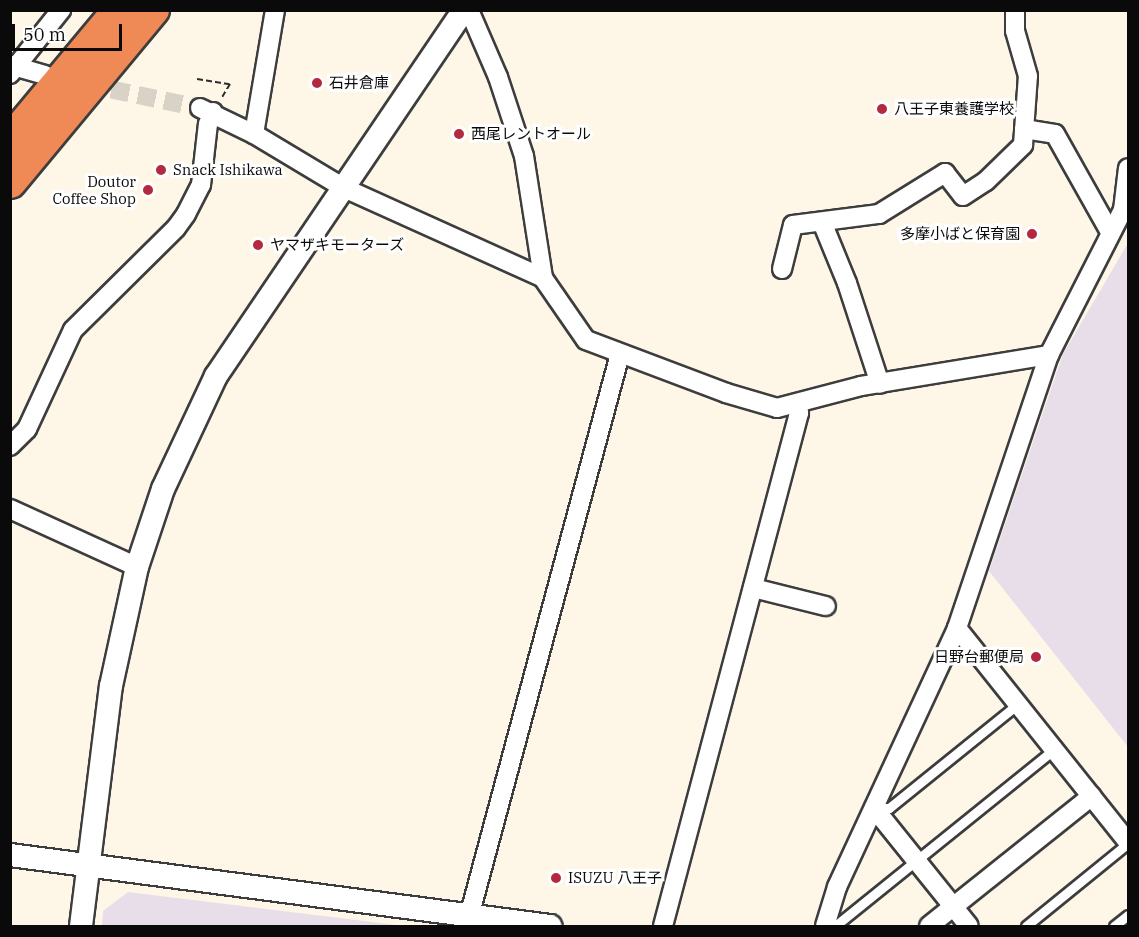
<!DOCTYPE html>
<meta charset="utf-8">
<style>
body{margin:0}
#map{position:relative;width:1139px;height:937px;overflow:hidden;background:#fef7e8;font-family:"IBM Plex Serif","Noto Sans JP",serif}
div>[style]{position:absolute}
.industrial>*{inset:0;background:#e7dee9}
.minor-tunnel>*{height:18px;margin-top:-9px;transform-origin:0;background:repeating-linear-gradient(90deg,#d9d3c7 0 18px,transparent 0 27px)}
.path>*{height:2px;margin-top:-1px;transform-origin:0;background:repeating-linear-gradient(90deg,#2c2c2c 0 6px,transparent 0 9px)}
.roads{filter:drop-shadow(2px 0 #3d3d3d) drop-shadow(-2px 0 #3d3d3d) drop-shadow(0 2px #3d3d3d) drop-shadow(0 -2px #3d3d3d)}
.service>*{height:9px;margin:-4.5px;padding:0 4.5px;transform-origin:4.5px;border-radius:4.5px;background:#fff}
.minor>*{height:18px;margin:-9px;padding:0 9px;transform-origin:9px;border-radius:9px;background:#fff}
.tertiary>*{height:22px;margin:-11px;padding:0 11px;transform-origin:11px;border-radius:11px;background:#fff}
.motorway>*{height:32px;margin:-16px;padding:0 16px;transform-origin:16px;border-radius:16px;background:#ef8955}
.dots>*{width:16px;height:16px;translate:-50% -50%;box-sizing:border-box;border:3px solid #fff;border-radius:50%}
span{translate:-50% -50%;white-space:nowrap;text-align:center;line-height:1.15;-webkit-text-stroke:6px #fff;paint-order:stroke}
.poi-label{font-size:15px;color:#0a0a0a}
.left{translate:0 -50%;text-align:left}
.right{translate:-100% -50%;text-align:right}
.frame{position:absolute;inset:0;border:12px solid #0a0a0a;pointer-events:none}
.scale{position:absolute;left:12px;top:24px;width:110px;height:27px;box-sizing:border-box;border:3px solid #0a0a0a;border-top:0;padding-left:8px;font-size:18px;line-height:21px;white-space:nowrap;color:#0a0a0a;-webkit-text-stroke:4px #fff;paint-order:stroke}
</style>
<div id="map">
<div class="industrial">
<i style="clip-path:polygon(1128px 243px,1128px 747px,989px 571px,1063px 354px)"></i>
<i style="clip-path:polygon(128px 892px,405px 926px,102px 926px,103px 911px)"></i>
</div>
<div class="minor-tunnel">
<i style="left:85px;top:84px;width:117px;rotate:11.8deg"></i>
</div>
<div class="path">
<i style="left:197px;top:79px;width:33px;rotate:9deg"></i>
<i style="left:230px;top:84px;width:17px;rotate:121deg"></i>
</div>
<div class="roads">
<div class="service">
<i style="left:874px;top:808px;width:15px"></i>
<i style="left:889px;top:808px;width:166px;rotate:-38.9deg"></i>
<i style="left:835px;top:926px;width:282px;rotate:-38.9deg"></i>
<i style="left:1026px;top:926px;width:132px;rotate:-39.1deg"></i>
<i style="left:1114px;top:926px;width:18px;rotate:-38deg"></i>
</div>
<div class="minor">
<i style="left:469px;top:10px;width:73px;rotate:66.6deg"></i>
<i style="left:498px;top:77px;width:83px;rotate:71.8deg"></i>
<i style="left:524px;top:156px;width:123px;rotate:81.1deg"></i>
<i style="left:543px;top:278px;width:75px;rotate:55.3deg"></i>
<i style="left:586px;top:340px;width:150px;rotate:20.7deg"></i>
<i style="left:726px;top:393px;width:53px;rotate:16.4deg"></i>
<i style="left:777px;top:408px;width:87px;rotate:-14.7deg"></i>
<i style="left:861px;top:386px;width:191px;rotate:-9.4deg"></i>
<i style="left:10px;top:65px;width:36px;rotate:16deg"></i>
<i style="left:10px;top:74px;width:82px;rotate:-51.4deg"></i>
<i style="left:200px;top:108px;width:60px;rotate:25.7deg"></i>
<i style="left:254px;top:134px;width:105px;rotate:31deg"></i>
<i style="left:344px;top:188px;width:218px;rotate:24.3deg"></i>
<i style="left:1024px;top:129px;width:31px;rotate:9deg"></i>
<i style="left:1055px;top:134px;width:112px;rotate:60.7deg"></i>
<i style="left:254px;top:134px;width:126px;rotate:-80.4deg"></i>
<i style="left:822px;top:222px;width:66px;rotate:67.7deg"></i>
<i style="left:847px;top:283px;width:106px;rotate:71.9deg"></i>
<i style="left:782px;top:269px;width:45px;rotate:-76deg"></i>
<i style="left:793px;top:225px;width:87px;rotate:-7.3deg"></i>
<i style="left:879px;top:214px;width:78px;rotate:-31.8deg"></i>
<i style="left:945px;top:173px;width:29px;rotate:52deg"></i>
<i style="left:963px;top:196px;width:27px;rotate:-33deg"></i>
<i style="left:986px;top:181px;width:52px;rotate:-44.2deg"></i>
<i style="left:1023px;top:145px;width:69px;rotate:-85.9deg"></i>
<i style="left:1028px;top:76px;width:47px;rotate:-106.1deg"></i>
<i style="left:1015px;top:31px;width:21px;rotate:-90deg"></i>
<i style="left:10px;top:446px;width:24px;rotate:-45deg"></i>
<i style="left:27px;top:429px;width:109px;rotate:-65.1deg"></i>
<i style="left:73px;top:330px;width:145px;rotate:-44.7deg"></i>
<i style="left:176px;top:228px;width:17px;rotate:-54deg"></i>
<i style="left:186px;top:214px;width:33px;rotate:-63deg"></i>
<i style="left:201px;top:185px;width:61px;rotate:-83.5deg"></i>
<i style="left:208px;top:124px;width:13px;rotate:-67deg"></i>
<i style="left:10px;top:509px;width:140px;rotate:24.5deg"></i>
<i style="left:753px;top:588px;width:75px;rotate:13.9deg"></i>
<i style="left:957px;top:628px;width:274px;rotate:51.4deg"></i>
<i style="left:874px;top:808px;width:151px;rotate:51.2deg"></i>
<i style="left:470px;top:913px;width:579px;rotate:-74.98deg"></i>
<i style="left:663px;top:926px;width:531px;rotate:-75.15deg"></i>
<i style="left:799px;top:413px;width:9px;rotate:-103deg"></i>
<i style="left:825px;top:926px;width:41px;rotate:-72.9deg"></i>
<i style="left:837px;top:887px;width:285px;rotate:-65.1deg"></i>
<i style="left:957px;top:628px;width:288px;rotate:-71.4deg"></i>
<i style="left:1049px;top:355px;width:163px;rotate:-63deg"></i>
<i style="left:1123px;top:210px;width:42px;rotate:-83.2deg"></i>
<i style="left:929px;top:926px;width:208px;rotate:-38.6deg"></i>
</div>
<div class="tertiary">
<i style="left:10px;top:855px;width:545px;rotate:7.49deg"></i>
<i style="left:81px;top:926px;width:242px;rotate:-82.9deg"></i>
<i style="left:111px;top:686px;width:122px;rotate:-77.7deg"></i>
<i style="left:137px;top:567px;width:82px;rotate:-71.6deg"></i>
<i style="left:163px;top:489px;width:125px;rotate:-64.9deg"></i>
<i style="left:216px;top:376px;width:442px;rotate:-55.9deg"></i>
</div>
<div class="motorway">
<i style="left:10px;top:141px;width:170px;rotate:-50.2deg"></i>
<i style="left:10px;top:182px;width:224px;rotate:-50.3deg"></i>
</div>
</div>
<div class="dots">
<i style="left:317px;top:83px;background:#b42840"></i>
<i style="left:882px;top:109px;background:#b42840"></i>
<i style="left:459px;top:134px;background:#b42840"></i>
<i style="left:161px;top:170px;background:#b42840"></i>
<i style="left:148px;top:190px;background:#b42840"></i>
<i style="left:1032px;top:234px;background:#b42840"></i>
<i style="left:258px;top:245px;background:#b42840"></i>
<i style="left:1036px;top:657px;background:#b42840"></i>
<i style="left:556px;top:878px;background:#b42840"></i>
</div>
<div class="poi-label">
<span class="left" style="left:329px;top:83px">石井倉庫</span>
<span class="left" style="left:894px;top:109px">八王子東養護学校</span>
<span class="left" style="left:471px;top:134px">西尾レントオール</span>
<span class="left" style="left:173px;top:170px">Snack Ishikawa</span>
<span class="right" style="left:136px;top:190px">Doutor<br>Coffee Shop</span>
<span class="right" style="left:1020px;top:234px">多摩小ばと保育園</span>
<span class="left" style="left:270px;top:245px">ヤマザキモーターズ</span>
<span class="right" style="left:1024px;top:657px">日野台郵便局</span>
<span class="left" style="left:568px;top:878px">ISUZU 八王子</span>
</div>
<div class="frame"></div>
<div class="scale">50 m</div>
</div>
